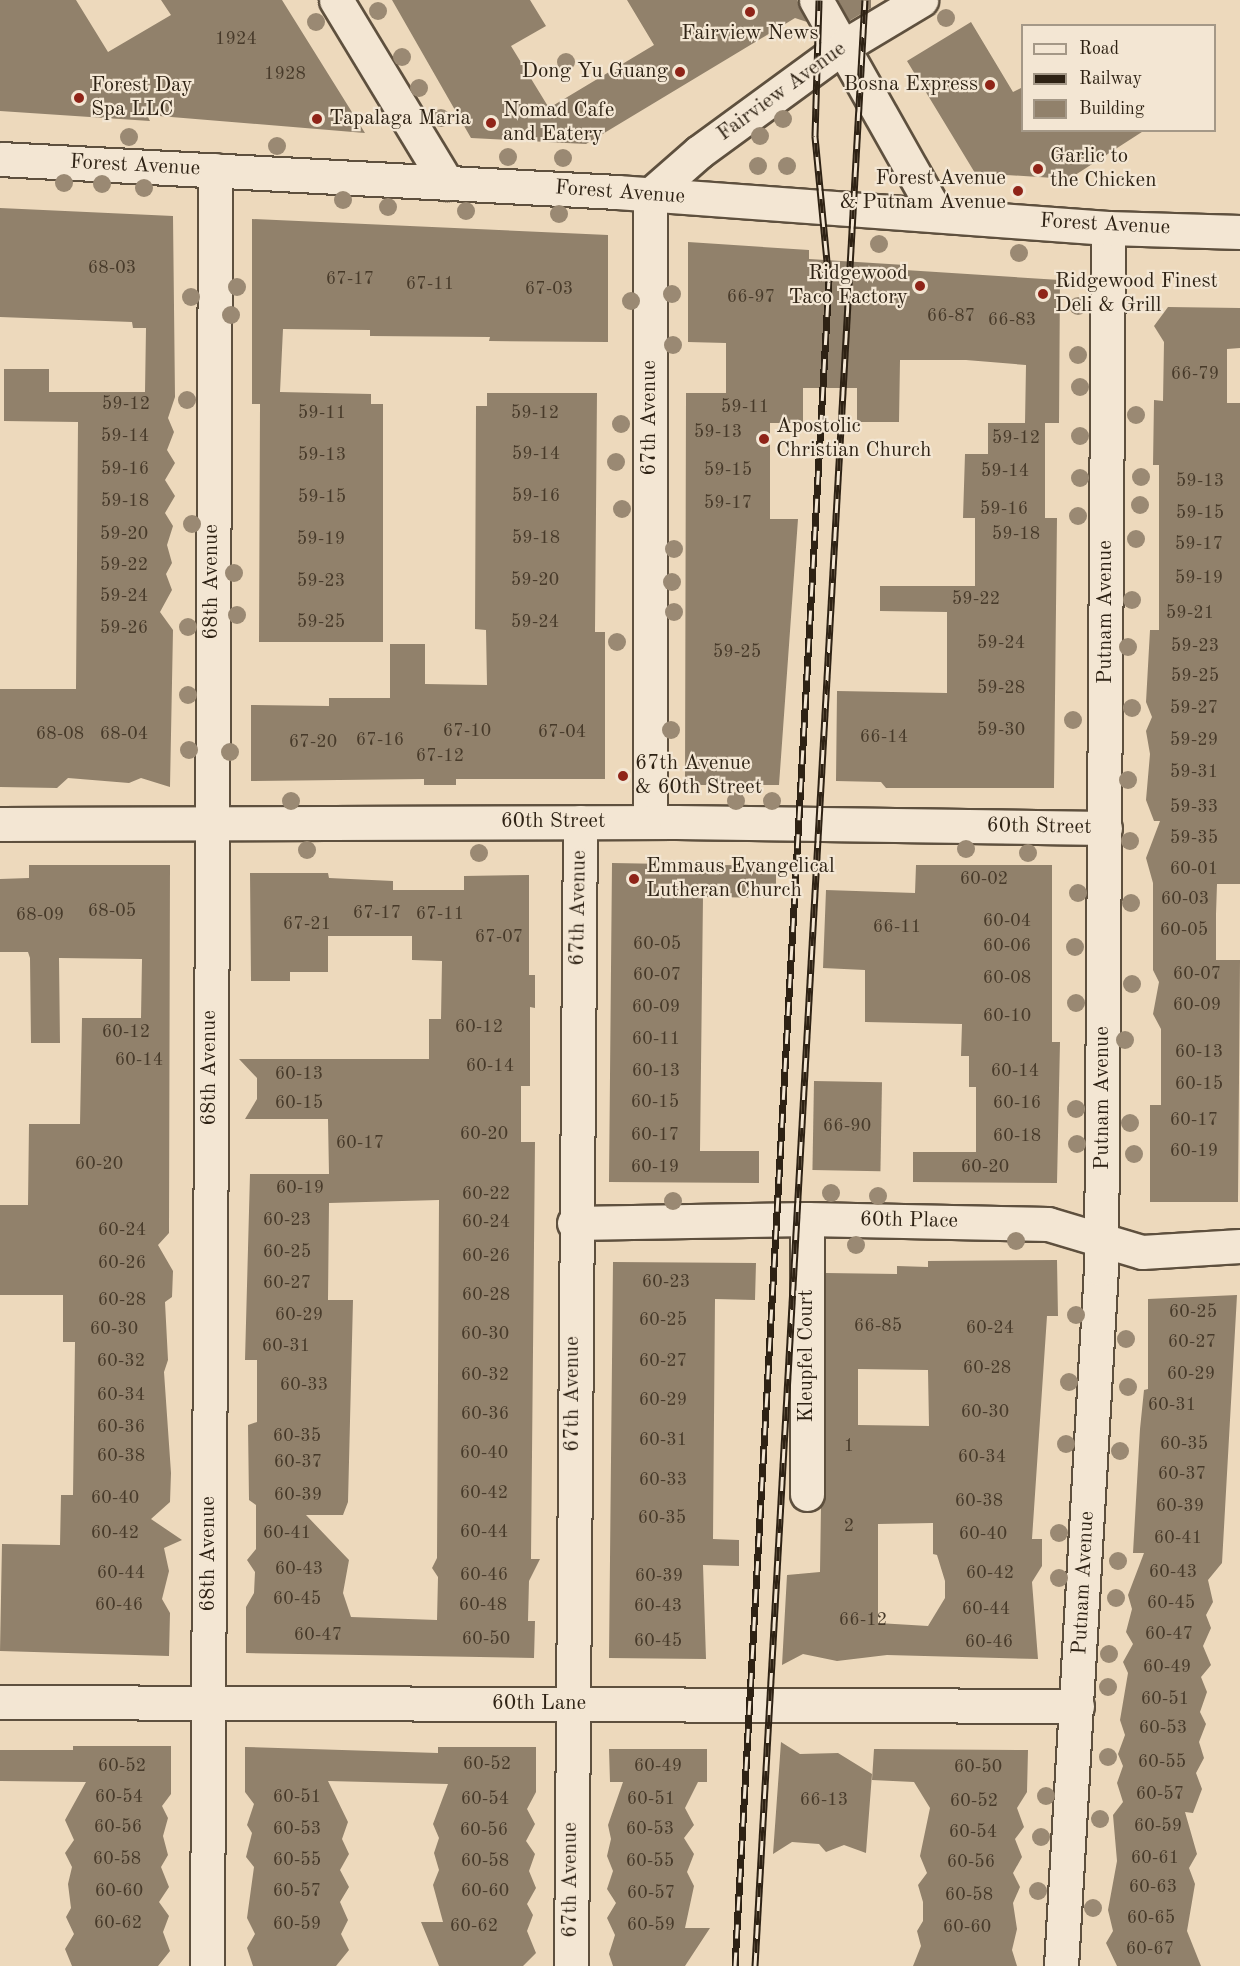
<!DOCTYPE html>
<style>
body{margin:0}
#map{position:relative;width:1240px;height:1966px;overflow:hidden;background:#edd9bc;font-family:"Old Standard TT",serif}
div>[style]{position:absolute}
.building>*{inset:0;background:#91816b;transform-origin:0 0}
.roads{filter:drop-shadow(2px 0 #5e503e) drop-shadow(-2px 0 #5e503e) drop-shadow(0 2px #5e503e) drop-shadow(0 -2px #5e503e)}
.minor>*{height:33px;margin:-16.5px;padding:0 16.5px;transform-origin:16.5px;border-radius:16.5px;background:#f3e6d3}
.tertiary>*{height:33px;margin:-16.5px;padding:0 16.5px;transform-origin:16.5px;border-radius:16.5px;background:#f3e6d3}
.rail>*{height:7px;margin-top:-3.5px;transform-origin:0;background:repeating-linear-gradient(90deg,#f3e6d3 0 14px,#2e2214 0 28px);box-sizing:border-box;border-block:2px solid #2e2214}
.trees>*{width:18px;height:18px;margin:-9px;border-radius:50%;background:#9a8973}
.dots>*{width:16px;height:16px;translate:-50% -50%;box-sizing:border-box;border:3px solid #f3e6d3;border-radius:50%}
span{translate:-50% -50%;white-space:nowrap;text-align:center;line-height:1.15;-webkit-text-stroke:4.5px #f3e6d3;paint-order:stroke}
.number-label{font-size:18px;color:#473a2a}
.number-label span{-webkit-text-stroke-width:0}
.poi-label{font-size:21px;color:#2e2214}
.right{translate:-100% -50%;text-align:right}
.left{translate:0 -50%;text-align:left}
.street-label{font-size:21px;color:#2e2214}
.legend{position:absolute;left:1021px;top:24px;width:195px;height:108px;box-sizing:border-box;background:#f3e6d3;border:2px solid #a49887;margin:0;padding:8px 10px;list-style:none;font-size:18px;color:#2e2214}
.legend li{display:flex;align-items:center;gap:12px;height:30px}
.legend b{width:30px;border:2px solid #a49887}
</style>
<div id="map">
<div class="building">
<i style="clip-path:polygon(0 0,76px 0,108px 52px,171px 15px,161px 0,282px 0,365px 133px,147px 115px,150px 121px,0 111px)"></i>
<i style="clip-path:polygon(392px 0,530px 0,546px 26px,511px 46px,549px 108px,654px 45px,627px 0,797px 0,807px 22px,795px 18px,586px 144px,471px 138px)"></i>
<i style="clip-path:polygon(838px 0,871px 0,871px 8px,849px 21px)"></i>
<i style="clip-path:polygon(971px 22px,1013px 92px,1023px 87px,1023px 130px,1145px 130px,1069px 179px,975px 173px,907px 61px)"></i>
<i style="clip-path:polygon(0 208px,173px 216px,175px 397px,168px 418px,174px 432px,167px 450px,175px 463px,165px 480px,175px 496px,165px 513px,173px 526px,167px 545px,172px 563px,166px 574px,172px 590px,160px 612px,173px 630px,170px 787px,141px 778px,129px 783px,68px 778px,57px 788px,0 787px,0 689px,76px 689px,78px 422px,4px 421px,4px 369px,49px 369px,49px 392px,145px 392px,146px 328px,133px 328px,132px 322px,0 317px)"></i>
<i style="clip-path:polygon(252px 219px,608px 235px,608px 342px,489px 341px,490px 337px,370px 336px,370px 330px,283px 329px,280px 392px,371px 394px,371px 404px,383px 404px,383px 642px,259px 642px,260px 404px,252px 404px)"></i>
<i style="clip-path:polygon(688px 242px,809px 250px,809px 259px,905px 265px,905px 270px,1060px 280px,1059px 423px,1045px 423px,1045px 518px,1057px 518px,1054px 788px,886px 788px,881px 782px,836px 781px,837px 691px,947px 693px,947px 612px,880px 611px,880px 586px,975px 586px,975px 518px,963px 518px,965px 454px,988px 454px,988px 423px,1025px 423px,1026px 365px,966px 360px,900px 360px,899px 422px,857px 422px,857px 388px,803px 388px,803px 423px,770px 423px,770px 519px,798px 519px,779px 785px,685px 785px,686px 393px,726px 393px,726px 343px,688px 342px)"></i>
<i style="clip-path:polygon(1168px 307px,1240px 308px,1240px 348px,1227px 349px,1227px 403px,1240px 403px,1240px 884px,1217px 884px,1216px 914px,1216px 960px,1240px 960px,1238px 1202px,1150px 1202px,1150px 1105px,1161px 1105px,1161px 1029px,1153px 1014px,1159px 982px,1153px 970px,1153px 883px,1146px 858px,1160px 821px,1154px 821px,1146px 800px,1150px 754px,1146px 731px,1152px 717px,1146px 702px,1150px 630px,1159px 630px,1159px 465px,1153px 465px,1154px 400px,1163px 401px,1164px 342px,1154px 326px)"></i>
<i style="clip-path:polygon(487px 393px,597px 393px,595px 632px,605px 632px,605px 779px,456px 779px,456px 785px,424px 785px,424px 779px,251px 781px,251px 705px,329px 706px,329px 698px,390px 698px,390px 644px,425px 644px,425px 684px,487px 685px,486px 630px,475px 629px,476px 406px,487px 406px)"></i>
<i style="clip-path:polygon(612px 863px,776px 866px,776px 898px,703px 897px,700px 1151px,759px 1151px,759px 1183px,609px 1182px)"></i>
<i style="clip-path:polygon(29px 865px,170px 865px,169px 1233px,158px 1245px,173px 1271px,172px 1297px,165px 1302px,168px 1360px,164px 1372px,171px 1473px,170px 1502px,151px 1519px,182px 1540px,164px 1548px,169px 1571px,162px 1599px,170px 1613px,169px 1656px,0 1651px,2px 1544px,60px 1545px,61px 1495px,73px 1495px,75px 1342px,63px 1342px,63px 1295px,0 1295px,0 1205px,28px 1205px,29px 1124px,80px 1124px,82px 1018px,141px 1018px,142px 959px,59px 958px,60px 1043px,31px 1043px,30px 958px,28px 952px,0 952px,0 879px,29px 878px)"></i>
<i style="clip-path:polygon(916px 865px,1052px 865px,1052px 1042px,1060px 1042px,1057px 1183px,913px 1182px,913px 1152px,976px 1152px,976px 1087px,969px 1087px,969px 1056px,961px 1056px,962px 1024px,865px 1022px,865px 970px,823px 968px,826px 890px,915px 893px)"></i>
<i style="clip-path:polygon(evenodd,250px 873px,328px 873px,329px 878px,393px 881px,393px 890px,464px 890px,464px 876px,529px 875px,529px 975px,535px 975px,535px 1008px,530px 1007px,530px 1086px,521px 1086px,521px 1142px,535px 1142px,531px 1559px,540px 1559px,529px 1581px,528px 1621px,535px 1621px,534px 1658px,246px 1653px,246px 1607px,254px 1593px,255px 1572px,247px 1560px,256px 1549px,256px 1505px,249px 1500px,248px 1425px,257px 1422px,257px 1360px,245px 1360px,250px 1174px,329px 1174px,328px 1119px,245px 1119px,257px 1099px,257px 1078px,239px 1059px,429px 1059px,429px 1019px,441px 1019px,442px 961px,412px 960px,412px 936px,328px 936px,328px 972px,290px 972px,290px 981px,251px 981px,250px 873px,439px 1200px,437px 1558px,432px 1568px,438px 1577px,437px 1620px,351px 1617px,343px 1593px,349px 1560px,306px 1515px,343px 1515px,348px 1502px,353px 1300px,328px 1300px,329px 1203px,439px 1200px)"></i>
<i style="left:814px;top:1081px;width:68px;height:89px;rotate:1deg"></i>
<i style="clip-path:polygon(evenodd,1057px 1260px,1058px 1316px,1047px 1316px,1032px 1539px,1042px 1539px,1042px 1566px,1032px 1582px,1038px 1659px,887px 1655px,837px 1661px,803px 1654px,782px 1665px,787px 1575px,820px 1572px,821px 1506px,826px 1494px,826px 1273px,897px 1274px,897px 1266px,928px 1267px,928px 1261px,1057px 1260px,858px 1369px,928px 1370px,929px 1426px,858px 1425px,858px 1369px,1057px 1260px,933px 1523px,933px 1554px,937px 1555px,945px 1581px,945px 1598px,928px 1626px,878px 1623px,878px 1524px,933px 1523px)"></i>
<i style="clip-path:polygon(613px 1262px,756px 1263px,755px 1300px,715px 1299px,713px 1539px,739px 1540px,739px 1566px,703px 1565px,706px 1659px,609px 1658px)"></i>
<i style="clip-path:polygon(1237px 1295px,1222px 1563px,1208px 1580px,1213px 1602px,1206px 1615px,1211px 1628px,1203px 1646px,1211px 1665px,1201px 1677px,1207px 1692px,1200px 1712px,1206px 1724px,1199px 1742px,1204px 1758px,1196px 1773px,1202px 1789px,1193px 1813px,1185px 1812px,1197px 1854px,1189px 1868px,1195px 1884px,1187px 1931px,1201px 1966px,1117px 1966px,1106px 1943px,1113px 1931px,1108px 1910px,1117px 1861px,1113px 1815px,1123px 1802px,1117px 1783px,1123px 1766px,1118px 1754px,1125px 1735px,1120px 1720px,1128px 1673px,1123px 1662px,1133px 1644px,1126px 1632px,1132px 1609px,1128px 1595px,1144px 1553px,1133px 1553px,1140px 1429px,1144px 1390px,1148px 1389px,1148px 1299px)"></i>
<i style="clip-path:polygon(781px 1742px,800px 1754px,838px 1753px,872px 1774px,866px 1853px,844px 1845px,826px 1852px,819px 1844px,792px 1842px,773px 1854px)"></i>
<i style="clip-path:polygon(73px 1746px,171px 1746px,171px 1794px,162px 1806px,168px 1818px,163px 1836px,168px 1855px,161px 1867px,169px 1887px,159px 1902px,169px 1916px,163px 1932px,170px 1951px,158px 1966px,72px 1966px,65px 1949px,74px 1934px,66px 1917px,71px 1908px,68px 1884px,72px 1867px,65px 1853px,74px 1840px,65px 1820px,86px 1782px,0 1781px,0 1750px,73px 1750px)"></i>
<i style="clip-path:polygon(245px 1747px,438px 1753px,438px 1747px,536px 1747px,536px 1792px,527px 1809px,535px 1824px,526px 1841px,535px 1854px,529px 1871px,536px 1888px,527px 1904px,533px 1915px,527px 1931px,536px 1953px,523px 1966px,439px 1966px,421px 1922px,443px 1922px,433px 1885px,439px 1870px,434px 1853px,439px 1838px,433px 1824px,448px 1784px,328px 1781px,348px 1822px,342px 1839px,349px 1854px,340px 1870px,349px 1887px,340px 1902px,348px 1920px,341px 1934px,349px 1950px,336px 1966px,253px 1966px,247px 1948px,255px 1934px,247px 1918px,254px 1867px,246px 1857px,252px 1833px,247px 1825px,254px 1804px,245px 1792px)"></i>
<i style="clip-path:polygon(609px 1749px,707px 1749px,707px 1782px,698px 1782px,685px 1808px,694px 1825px,684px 1838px,694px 1854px,687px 1872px,694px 1886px,685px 1928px,710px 1928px,685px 1966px,613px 1966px,609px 1954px,615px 1935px,607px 1918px,616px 1903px,607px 1889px,613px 1871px,607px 1856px,611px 1839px,608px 1825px,623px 1782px,610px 1782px)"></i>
<i style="clip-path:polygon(874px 1749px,1028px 1750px,1027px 1792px,1017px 1808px,1024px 1827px,1015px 1839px,1022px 1857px,1013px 1873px,1020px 1887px,1013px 1903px,1017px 1929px,1012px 1950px,1017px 1966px,913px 1966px,921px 1946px,917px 1931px,923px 1921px,923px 1902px,918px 1885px,927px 1873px,920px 1856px,930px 1808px,914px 1782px,872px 1780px)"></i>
</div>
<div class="roads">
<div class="minor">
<i style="left:336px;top:0;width:214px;rotate:58.8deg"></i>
<i style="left:816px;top:0;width:244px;rotate:60.6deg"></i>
<i style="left:650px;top:822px;width:627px;rotate:-90deg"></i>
<i style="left:650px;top:195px;width:65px;rotate:-41.3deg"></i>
<i style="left:699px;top:152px;width:180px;rotate:-36.2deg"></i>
<i style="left:844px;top:46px;width:90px;rotate:-30.9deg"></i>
<i style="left:0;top:824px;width:676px;rotate:-0.17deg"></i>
<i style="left:676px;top:822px;width:429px;rotate:0.8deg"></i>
<i style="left:807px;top:1219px;width:275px;rotate:90deg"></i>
<i style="left:574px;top:1223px;width:233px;rotate:-1deg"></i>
<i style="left:807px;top:1219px;width:241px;rotate:1.2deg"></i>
<i style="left:1048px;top:1224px;width:98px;rotate:16.6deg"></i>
<i style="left:1142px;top:1252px;width:98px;rotate:-3.5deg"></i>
<i style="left:0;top:1702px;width:1077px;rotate:0.21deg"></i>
<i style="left:207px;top:1966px;width:1796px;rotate:-89.74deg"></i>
<i style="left:571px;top:1966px;width:1144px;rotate:-89.55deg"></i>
<i style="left:1061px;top:1966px;width:698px;rotate:-86.72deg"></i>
<i style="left:1101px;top:1269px;width:1041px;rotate:-89.61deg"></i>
</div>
<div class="tertiary">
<i style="left:0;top:159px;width:618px;rotate:3.06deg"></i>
<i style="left:617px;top:192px;width:492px;rotate:4.2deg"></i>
<i style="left:1108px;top:228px;width:132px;rotate:1.7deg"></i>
</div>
</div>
<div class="rail">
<i style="left:735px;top:1966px;width:1687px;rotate:-86.81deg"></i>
<i style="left:829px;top:282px;width:147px;rotate:-95.5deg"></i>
<i style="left:815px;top:136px;width:136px;rotate:-88.3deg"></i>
<i style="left:755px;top:1966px;width:1969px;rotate:-86.8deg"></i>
</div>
<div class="trees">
<i style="left:378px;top:11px"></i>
<i style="left:946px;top:18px"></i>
<i style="left:316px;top:22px"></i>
<i style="left:402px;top:57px"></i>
<i style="left:566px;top:62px"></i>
<i style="left:419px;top:88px"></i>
<i style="left:441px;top:118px"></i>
<i style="left:783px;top:119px"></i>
<i style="left:760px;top:136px"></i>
<i style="left:129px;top:137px"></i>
<i style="left:277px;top:146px"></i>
<i style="left:508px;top:157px"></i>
<i style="left:563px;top:158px"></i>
<i style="left:758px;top:166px"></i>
<i style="left:787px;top:166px"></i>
<i style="left:64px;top:183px"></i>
<i style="left:102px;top:184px"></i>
<i style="left:144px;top:188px"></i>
<i style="left:343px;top:200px"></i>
<i style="left:388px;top:207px"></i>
<i style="left:466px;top:211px"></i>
<i style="left:559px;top:214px"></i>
<i style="left:879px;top:244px"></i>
<i style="left:1019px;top:253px"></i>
<i style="left:237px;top:287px"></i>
<i style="left:672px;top:294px"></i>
<i style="left:191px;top:297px"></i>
<i style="left:631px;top:301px"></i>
<i style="left:1078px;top:306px"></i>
<i style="left:231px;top:315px"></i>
<i style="left:673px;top:345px"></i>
<i style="left:1078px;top:355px"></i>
<i style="left:1080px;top:387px"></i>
<i style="left:187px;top:400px"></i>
<i style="left:1136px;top:415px"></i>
<i style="left:621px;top:424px"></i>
<i style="left:1080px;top:436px"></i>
<i style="left:616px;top:462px"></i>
<i style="left:1141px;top:477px"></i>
<i style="left:1080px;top:478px"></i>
<i style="left:1140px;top:505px"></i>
<i style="left:622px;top:509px"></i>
<i style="left:1078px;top:516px"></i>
<i style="left:192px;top:524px"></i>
<i style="left:1136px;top:539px"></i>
<i style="left:674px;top:549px"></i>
<i style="left:234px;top:573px"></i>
<i style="left:672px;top:582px"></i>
<i style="left:1132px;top:600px"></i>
<i style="left:674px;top:612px"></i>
<i style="left:237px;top:615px"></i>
<i style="left:188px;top:627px"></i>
<i style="left:617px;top:642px"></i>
<i style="left:1128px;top:647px"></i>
<i style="left:188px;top:695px"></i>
<i style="left:1132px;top:708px"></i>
<i style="left:1073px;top:720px"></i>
<i style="left:671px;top:730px"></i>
<i style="left:189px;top:750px"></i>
<i style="left:230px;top:752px"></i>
<i style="left:1128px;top:780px"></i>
<i style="left:291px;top:801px"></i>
<i style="left:736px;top:801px"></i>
<i style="left:772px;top:801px"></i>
<i style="left:1130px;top:841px"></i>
<i style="left:966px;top:849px"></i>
<i style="left:307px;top:850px"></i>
<i style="left:479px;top:853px"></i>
<i style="left:1028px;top:853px"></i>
<i style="left:1078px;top:893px"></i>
<i style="left:1131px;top:903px"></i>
<i style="left:1075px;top:947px"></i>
<i style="left:1132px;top:984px"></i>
<i style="left:1076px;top:1003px"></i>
<i style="left:1125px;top:1040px"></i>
<i style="left:1076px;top:1109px"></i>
<i style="left:1130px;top:1123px"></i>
<i style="left:1077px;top:1144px"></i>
<i style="left:1134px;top:1154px"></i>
<i style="left:831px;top:1193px"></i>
<i style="left:878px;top:1196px"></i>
<i style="left:673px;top:1201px"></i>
<i style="left:1016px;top:1241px"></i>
<i style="left:856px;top:1245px"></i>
<i style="left:1076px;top:1315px"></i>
<i style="left:1126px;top:1339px"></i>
<i style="left:1069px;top:1382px"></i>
<i style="left:1128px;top:1387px"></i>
<i style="left:1066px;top:1444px"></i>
<i style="left:1120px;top:1451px"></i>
<i style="left:1059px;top:1533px"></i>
<i style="left:1118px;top:1561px"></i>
<i style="left:1059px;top:1578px"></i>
<i style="left:1116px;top:1598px"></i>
<i style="left:1109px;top:1654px"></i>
<i style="left:1108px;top:1687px"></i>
<i style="left:1108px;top:1757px"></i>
<i style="left:1046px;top:1796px"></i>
<i style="left:1100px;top:1819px"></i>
<i style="left:1041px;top:1837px"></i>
<i style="left:1038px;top:1891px"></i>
<i style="left:1093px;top:1908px"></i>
</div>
<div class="dots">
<i style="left:750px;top:12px;background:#8f2418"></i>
<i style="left:680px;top:72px;background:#8f2418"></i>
<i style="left:990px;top:85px;background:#8f2418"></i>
<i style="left:79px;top:98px;background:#8f2418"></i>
<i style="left:317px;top:119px;background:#8f2418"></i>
<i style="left:491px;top:123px;background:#8f2418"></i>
<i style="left:1038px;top:169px;background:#8f2418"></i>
<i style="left:1018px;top:191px;background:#8f2418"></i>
<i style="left:920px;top:286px;background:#8f2418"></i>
<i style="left:1043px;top:294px;background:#8f2418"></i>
<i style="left:764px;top:439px;background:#8f2418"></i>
<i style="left:623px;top:776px;background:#8f2418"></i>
<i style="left:634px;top:879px;background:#8f2418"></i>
</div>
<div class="number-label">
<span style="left:236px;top:39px">1924</span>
<span style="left:285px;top:74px">1928</span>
<span style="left:112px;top:268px">68-03</span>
<span style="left:350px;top:279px">67-17</span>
<span style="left:430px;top:284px">67-11</span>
<span style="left:549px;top:289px">67-03</span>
<span style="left:751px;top:297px">66-97</span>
<span style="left:951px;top:316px">66-87</span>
<span style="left:1012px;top:320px">66-83</span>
<span style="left:1195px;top:374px">66-79</span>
<span style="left:126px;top:404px">59-12</span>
<span style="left:745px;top:407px">59-11</span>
<span style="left:322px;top:413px">59-11</span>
<span style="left:535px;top:413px">59-12</span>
<span style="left:718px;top:432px">59-13</span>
<span style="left:125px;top:436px">59-14</span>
<span style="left:1016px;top:438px">59-12</span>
<span style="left:536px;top:454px">59-14</span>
<span style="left:322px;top:455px">59-13</span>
<span style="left:125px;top:469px">59-16</span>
<span style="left:728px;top:470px">59-15</span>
<span style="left:1005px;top:471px">59-14</span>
<span style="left:1200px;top:481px">59-13</span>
<span style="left:536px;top:496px">59-16</span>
<span style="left:322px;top:497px">59-15</span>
<span style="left:125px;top:501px">59-18</span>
<span style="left:728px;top:503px">59-17</span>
<span style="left:1004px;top:509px">59-16</span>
<span style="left:1200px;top:513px">59-15</span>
<span style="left:124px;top:534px">59-20</span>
<span style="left:1016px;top:534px">59-18</span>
<span style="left:536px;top:538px">59-18</span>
<span style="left:321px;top:539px">59-19</span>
<span style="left:1199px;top:544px">59-17</span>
<span style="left:124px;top:565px">59-22</span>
<span style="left:1199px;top:578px">59-19</span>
<span style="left:535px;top:580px">59-20</span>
<span style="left:321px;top:581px">59-23</span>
<span style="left:124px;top:596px">59-24</span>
<span style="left:976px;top:599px">59-22</span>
<span style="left:1190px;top:613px">59-21</span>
<span style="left:321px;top:622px">59-25</span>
<span style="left:535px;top:622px">59-24</span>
<span style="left:124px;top:628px">59-26</span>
<span style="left:1001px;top:643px">59-24</span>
<span style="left:1195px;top:646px">59-23</span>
<span style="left:737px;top:652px">59-25</span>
<span style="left:1195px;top:676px">59-25</span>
<span style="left:1001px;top:688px">59-28</span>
<span style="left:1194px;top:708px">59-27</span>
<span style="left:1001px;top:730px">59-30</span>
<span style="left:467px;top:731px">67-10</span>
<span style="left:562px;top:732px">67-04</span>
<span style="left:60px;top:734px">68-08</span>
<span style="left:124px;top:734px">68-04</span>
<span style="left:884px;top:737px">66-14</span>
<span style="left:380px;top:740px">67-16</span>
<span style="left:1194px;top:740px">59-29</span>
<span style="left:313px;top:742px">67-20</span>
<span style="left:440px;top:756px">67-12</span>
<span style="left:1194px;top:772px">59-31</span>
<span style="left:1194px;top:807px">59-33</span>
<span style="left:1194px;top:838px">59-35</span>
<span style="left:1194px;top:869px">60-01</span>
<span style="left:984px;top:879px">60-02</span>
<span style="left:1185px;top:899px">60-03</span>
<span style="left:112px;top:911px">68-05</span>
<span style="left:377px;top:913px">67-17</span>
<span style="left:440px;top:914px">67-11</span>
<span style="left:40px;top:915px">68-09</span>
<span style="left:1007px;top:921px">60-04</span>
<span style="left:307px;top:924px">67-21</span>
<span style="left:897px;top:927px">66-11</span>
<span style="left:1184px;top:930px">60-05</span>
<span style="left:499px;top:937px">67-07</span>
<span style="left:657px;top:944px">60-05</span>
<span style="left:1007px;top:946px">60-06</span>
<span style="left:1197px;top:974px">60-07</span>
<span style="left:657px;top:975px">60-07</span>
<span style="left:1007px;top:978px">60-08</span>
<span style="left:1197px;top:1005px">60-09</span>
<span style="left:656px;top:1007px">60-09</span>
<span style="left:1007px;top:1016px">60-10</span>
<span style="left:479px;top:1027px">60-12</span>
<span style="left:126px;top:1032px">60-12</span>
<span style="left:656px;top:1039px">60-11</span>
<span style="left:1199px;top:1052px">60-13</span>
<span style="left:139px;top:1060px">60-14</span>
<span style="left:490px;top:1066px">60-14</span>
<span style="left:656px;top:1071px">60-13</span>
<span style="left:1015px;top:1071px">60-14</span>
<span style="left:299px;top:1074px">60-13</span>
<span style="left:1199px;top:1084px">60-15</span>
<span style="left:655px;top:1102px">60-15</span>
<span style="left:299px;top:1103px">60-15</span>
<span style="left:1017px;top:1103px">60-16</span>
<span style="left:1194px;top:1120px">60-17</span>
<span style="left:847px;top:1126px">66-90</span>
<span style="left:484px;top:1134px">60-20</span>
<span style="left:655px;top:1135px">60-17</span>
<span style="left:1017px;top:1136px">60-18</span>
<span style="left:360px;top:1143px">60-17</span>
<span style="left:1194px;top:1151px">60-19</span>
<span style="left:99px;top:1164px">60-20</span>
<span style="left:655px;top:1167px">60-19</span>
<span style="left:985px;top:1167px">60-20</span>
<span style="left:300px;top:1188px">60-19</span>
<span style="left:486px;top:1194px">60-22</span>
<span style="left:287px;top:1220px">60-23</span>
<span style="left:486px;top:1222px">60-24</span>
<span style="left:122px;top:1230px">60-24</span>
<span style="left:287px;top:1252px">60-25</span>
<span style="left:486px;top:1256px">60-26</span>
<span style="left:122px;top:1263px">60-26</span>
<span style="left:666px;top:1282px">60-23</span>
<span style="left:287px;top:1283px">60-27</span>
<span style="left:486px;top:1295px">60-28</span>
<span style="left:122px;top:1300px">60-28</span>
<span style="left:1193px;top:1312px">60-25</span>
<span style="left:299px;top:1315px">60-29</span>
<span style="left:663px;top:1320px">60-25</span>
<span style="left:878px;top:1326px">66-85</span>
<span style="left:990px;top:1328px">60-24</span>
<span style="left:114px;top:1329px">60-30</span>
<span style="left:485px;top:1334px">60-30</span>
<span style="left:1192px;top:1342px">60-27</span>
<span style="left:286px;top:1346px">60-31</span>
<span style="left:121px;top:1361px">60-32</span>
<span style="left:663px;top:1361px">60-27</span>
<span style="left:987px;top:1368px">60-28</span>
<span style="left:1191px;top:1374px">60-29</span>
<span style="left:485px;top:1375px">60-32</span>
<span style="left:304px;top:1385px">60-33</span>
<span style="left:121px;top:1395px">60-34</span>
<span style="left:663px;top:1400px">60-29</span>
<span style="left:1172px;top:1405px">60-31</span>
<span style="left:985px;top:1412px">60-30</span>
<span style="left:485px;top:1414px">60-36</span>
<span style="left:121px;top:1427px">60-36</span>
<span style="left:297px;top:1436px">60-35</span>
<span style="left:663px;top:1440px">60-31</span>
<span style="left:1184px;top:1444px">60-35</span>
<span style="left:849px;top:1446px">1</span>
<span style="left:484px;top:1453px">60-40</span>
<span style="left:121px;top:1456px">60-38</span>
<span style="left:982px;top:1457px">60-34</span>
<span style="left:298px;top:1462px">60-37</span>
<span style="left:1182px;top:1474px">60-37</span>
<span style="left:663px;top:1480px">60-33</span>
<span style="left:484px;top:1493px">60-42</span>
<span style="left:298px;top:1495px">60-39</span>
<span style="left:115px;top:1498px">60-40</span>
<span style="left:979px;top:1501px">60-38</span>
<span style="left:1180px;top:1506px">60-39</span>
<span style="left:662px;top:1518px">60-35</span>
<span style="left:849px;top:1526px">2</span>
<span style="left:484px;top:1532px">60-44</span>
<span style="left:115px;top:1533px">60-42</span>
<span style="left:287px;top:1533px">60-41</span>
<span style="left:983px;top:1534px">60-40</span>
<span style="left:1178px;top:1538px">60-41</span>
<span style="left:299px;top:1569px">60-43</span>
<span style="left:1173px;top:1572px">60-43</span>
<span style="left:121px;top:1573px">60-44</span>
<span style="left:990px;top:1573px">60-42</span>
<span style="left:484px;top:1575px">60-46</span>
<span style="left:659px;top:1576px">60-39</span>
<span style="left:297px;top:1599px">60-45</span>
<span style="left:1171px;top:1603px">60-45</span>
<span style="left:119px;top:1605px">60-46</span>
<span style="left:483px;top:1605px">60-48</span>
<span style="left:658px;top:1606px">60-43</span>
<span style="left:986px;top:1609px">60-44</span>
<span style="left:863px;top:1620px">66-12</span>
<span style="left:1169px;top:1634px">60-47</span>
<span style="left:318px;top:1635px">60-47</span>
<span style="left:486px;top:1639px">60-50</span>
<span style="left:658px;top:1641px">60-45</span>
<span style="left:989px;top:1642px">60-46</span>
<span style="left:1167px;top:1667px">60-49</span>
<span style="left:1165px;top:1699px">60-51</span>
<span style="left:1163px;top:1728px">60-53</span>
<span style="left:1162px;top:1762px">60-55</span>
<span style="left:487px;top:1764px">60-52</span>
<span style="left:122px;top:1766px">60-52</span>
<span style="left:658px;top:1766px">60-49</span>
<span style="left:978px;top:1767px">60-50</span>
<span style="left:1160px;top:1794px">60-57</span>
<span style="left:119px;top:1797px">60-54</span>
<span style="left:297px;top:1797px">60-51</span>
<span style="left:485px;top:1799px">60-54</span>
<span style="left:651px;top:1799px">60-51</span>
<span style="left:824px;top:1800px">66-13</span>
<span style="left:974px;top:1801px">60-52</span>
<span style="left:1158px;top:1826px">60-59</span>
<span style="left:118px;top:1827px">60-56</span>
<span style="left:297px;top:1829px">60-53</span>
<span style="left:650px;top:1829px">60-53</span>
<span style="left:484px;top:1830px">60-56</span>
<span style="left:973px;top:1832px">60-54</span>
<span style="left:1155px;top:1858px">60-61</span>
<span style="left:117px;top:1859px">60-58</span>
<span style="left:297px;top:1860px">60-55</span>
<span style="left:485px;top:1861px">60-58</span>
<span style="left:650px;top:1861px">60-55</span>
<span style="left:971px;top:1862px">60-56</span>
<span style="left:1153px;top:1887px">60-63</span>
<span style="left:119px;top:1891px">60-60</span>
<span style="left:297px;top:1891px">60-57</span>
<span style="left:485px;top:1891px">60-60</span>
<span style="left:651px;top:1893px">60-57</span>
<span style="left:969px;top:1895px">60-58</span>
<span style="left:1151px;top:1918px">60-65</span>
<span style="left:118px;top:1923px">60-62</span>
<span style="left:297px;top:1924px">60-59</span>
<span style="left:651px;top:1925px">60-59</span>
<span style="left:474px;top:1926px">60-62</span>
<span style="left:967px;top:1927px">60-60</span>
<span style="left:1150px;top:1949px">60-67</span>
</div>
<div class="poi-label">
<span style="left:750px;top:34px">Fairview News</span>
<span class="right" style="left:668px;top:72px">Dong Yu Guang</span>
<span class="right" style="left:978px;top:85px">Bosna Express</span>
<span class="left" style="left:91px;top:98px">Forest Day<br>Spa LLC</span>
<span class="left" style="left:503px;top:123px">Nomad Cafe<br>and Eatery</span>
<span class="left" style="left:329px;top:119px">Tapalaga Maria</span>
<span class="left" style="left:1050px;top:169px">Garlic to<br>the Chicken</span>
<span class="right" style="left:1006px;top:191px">Forest Avenue<br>&amp; Putnam Avenue</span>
<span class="right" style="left:908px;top:286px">Ridgewood<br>Taco Factory</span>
<span class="left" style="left:1055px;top:294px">Ridgewood Finest<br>Deli &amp; Grill</span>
<span class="left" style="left:776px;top:439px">Apostolic<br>Christian Church</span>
<span class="left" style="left:635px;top:776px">67th Avenue<br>&amp; 60th Street</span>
<span class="left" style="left:646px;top:879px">Emmaus Evangelical<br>Lutheran Church</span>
</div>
<div class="street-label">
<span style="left:782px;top:92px;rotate:-36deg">Fairview Avenue</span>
<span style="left:135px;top:166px;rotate:3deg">Forest Avenue</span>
<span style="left:620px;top:193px;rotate:4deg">Forest Avenue</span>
<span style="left:1105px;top:225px;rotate:3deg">Forest Avenue</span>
<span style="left:650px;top:418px;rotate:-90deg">67th Avenue</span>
<span style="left:212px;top:582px;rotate:-90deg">68th Avenue</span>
<span style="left:1106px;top:612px;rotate:-90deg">Putnam Avenue</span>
<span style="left:553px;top:822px">60th Street</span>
<span style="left:1039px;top:827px;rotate:1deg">60th Street</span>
<span style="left:579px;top:908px;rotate:-89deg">67th Avenue</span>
<span style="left:210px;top:1068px;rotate:-90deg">68th Avenue</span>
<span style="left:1103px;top:1098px;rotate:-90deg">Putnam Avenue</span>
<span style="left:909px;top:1221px;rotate:1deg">60th Place</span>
<span style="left:807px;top:1356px;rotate:-90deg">Kleupfel Court</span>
<span style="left:573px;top:1394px;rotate:-90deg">67th Avenue</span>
<span style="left:209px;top:1554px;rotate:-90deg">68th Avenue</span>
<span style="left:1084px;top:1583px;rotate:-87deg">Putnam Avenue</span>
<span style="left:539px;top:1704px">60th Lane</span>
<span style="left:571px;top:1880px;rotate:-90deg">67th Avenue</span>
</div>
<ul class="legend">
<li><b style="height:8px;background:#f3e6d3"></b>Road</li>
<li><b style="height:8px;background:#2e2214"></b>Railway</li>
<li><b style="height:16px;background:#91816b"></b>Building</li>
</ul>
</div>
